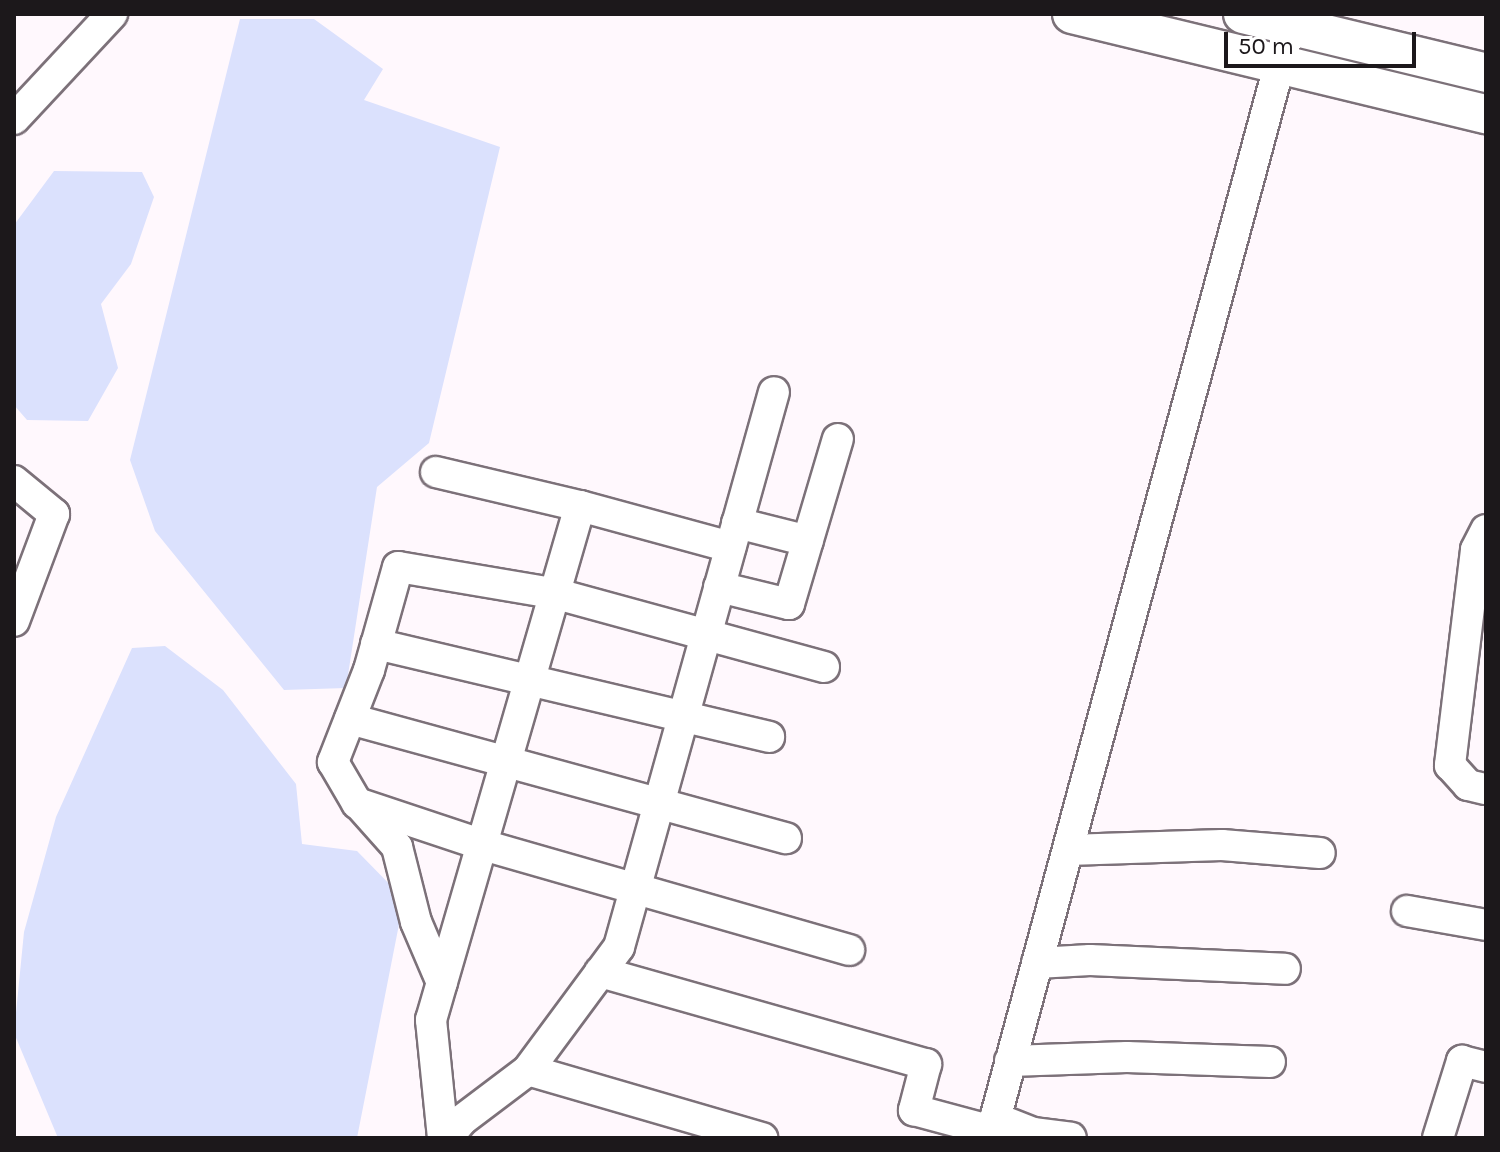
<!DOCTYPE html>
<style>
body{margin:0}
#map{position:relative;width:1500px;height:1152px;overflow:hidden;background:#fff8fd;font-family:Karla,sans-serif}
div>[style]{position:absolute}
.water>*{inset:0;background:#dbe1fd}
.roads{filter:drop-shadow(2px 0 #7c7179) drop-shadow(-2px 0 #7c7179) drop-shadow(0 2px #7c7179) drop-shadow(0 -2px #7c7179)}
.minor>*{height:30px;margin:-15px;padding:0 15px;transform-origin:15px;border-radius:15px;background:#fff}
.major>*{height:38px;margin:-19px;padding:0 19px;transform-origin:19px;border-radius:19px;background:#fff}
span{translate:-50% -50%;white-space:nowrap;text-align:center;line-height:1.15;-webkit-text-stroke:6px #fff;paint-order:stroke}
.frame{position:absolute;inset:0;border:16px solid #1c181b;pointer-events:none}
.scale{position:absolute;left:1224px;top:32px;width:192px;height:36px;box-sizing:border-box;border:4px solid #1c181b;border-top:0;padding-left:10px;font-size:24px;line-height:28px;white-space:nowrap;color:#1c181b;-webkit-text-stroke:6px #fff;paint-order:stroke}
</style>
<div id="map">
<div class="water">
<i style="clip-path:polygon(240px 19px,314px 19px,383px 69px,364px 100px,500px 147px,429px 443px,377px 487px,346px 688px,284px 690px,155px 531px,130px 460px)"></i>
<i style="clip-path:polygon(54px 171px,142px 172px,154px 197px,131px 264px,101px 304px,118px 368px,88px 421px,27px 420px,14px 405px,14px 225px)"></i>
<i style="clip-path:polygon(165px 646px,223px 690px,296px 784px,302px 844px,357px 851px,404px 899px,357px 1138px,58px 1138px,14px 1033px,24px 932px,56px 817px,132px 648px)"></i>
</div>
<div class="roads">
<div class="minor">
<i style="left:14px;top:119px;width:144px;rotate:-47deg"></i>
<i style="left:436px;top:472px;width:148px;rotate:13.3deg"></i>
<i style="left:14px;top:481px;width:52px;rotate:39.5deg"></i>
<i style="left:54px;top:514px;width:114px;rotate:110.5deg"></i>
<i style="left:737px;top:523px;width:73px;rotate:14.2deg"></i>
<i style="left:1486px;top:530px;width:22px;rotate:117deg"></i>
<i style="left:1476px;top:550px;width:217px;rotate:96.9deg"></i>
<i style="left:1450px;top:765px;width:27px;rotate:48deg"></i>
<i style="left:1468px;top:785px;width:18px;rotate:13deg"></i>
<i style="left:719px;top:587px;width:72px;rotate:13.7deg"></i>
<i style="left:789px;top:604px;width:172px;rotate:-73.5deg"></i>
<i style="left:376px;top:644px;width:404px;rotate:13.3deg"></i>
<i style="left:824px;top:667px;width:276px;rotate:-164.7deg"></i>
<i style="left:558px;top:594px;width:162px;rotate:-170.4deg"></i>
<i style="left:398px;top:567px;width:107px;rotate:105.7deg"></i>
<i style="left:369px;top:670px;width:99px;rotate:111.4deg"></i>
<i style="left:333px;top:762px;width:48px;rotate:59.7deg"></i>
<i style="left:357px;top:803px;width:133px;rotate:18.4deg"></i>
<i style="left:483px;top:845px;width:381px;rotate:16deg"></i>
<i style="left:350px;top:719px;width:452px;rotate:15.3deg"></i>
<i style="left:358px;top:803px;width:59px;rotate:48.4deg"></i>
<i style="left:397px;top:847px;width:77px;rotate:75.8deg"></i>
<i style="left:416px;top:922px;width:66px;rotate:66.9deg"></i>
<i style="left:1068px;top:850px;width:154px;rotate:-1.9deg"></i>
<i style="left:1222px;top:845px;width:98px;rotate:4.7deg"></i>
<i style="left:1407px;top:911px;width:80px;rotate:10deg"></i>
<i style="left:1037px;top:963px;width:53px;rotate:-3.2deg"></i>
<i style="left:1090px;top:960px;width:195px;rotate:2.6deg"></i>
<i style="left:600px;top:972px;width:339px;rotate:15.8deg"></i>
<i style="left:926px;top:1064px;width:48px;rotate:104.6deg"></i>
<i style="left:914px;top:1110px;width:81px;rotate:15.1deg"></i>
<i style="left:1010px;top:1061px;width:117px;rotate:-2deg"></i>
<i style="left:1127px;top:1057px;width:143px;rotate:2deg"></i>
<i style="left:528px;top:1070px;width:244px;rotate:16.2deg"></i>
<i style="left:995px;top:1118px;width:41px;rotate:21.5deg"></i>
<i style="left:1033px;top:1133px;width:38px;rotate:7deg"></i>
<i style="left:443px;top:1138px;width:119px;rotate:-95.8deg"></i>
<i style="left:431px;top:1020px;width:535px;rotate:-73.83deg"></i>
<i style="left:580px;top:506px;width:156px;rotate:15.2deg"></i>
<i style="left:447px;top:1138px;width:23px;rotate:-50deg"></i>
<i style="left:462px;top:1120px;width:83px;rotate:-37.1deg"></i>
<i style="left:528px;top:1070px;width:153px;rotate:-53.5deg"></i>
<i style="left:619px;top:947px;width:576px;rotate:-74.4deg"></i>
<i style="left:990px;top:1138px;width:1153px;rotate:-74.91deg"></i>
<i style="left:1438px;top:1138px;width:81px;rotate:-72.7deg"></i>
<i style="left:1462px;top:1061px;width:25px;rotate:14deg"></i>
</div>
<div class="major">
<i style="left:1072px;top:14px;width:426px;rotate:13.6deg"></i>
<i style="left:1243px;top:14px;width:250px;rotate:13.6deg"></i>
</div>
</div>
<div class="frame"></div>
<div class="scale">50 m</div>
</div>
